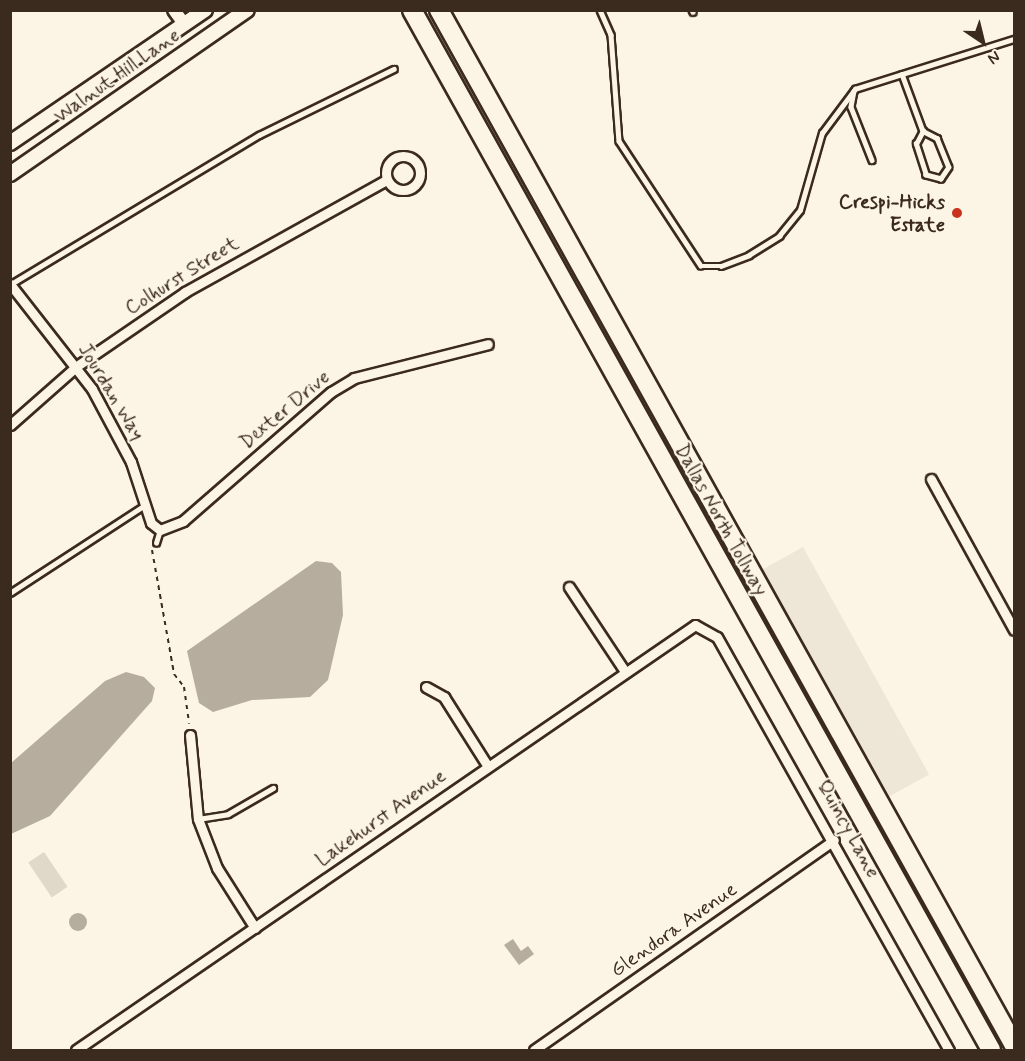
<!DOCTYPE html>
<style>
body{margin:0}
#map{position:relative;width:1025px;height:1061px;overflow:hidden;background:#fcf5e5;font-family:Mynerve,sans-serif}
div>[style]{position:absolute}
.built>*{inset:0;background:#eee6d6;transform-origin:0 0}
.green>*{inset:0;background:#e0d8c8;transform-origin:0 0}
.water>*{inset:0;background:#b7ad9e}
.round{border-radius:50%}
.path>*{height:2px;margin-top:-1px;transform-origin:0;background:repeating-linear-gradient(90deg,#3b2a1e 0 4.5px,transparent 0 9px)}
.roads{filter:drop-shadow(2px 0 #3b2a1e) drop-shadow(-2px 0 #3b2a1e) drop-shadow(0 2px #3b2a1e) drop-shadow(0 -2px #3b2a1e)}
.service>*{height:4.5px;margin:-2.25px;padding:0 2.25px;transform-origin:2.25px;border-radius:2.25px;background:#fcf5e5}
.minor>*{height:9px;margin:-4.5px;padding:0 4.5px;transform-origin:4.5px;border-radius:4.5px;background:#fcf5e5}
.minor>.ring{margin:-4.5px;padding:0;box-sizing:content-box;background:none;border:9px solid #fcf5e5;border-radius:50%}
.tertiary>*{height:12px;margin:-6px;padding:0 6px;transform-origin:6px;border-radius:6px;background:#fcf5e5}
.secondary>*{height:14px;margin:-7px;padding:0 7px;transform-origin:7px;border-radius:7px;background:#fcf5e5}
.motorway>*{height:18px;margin:-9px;padding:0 9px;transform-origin:9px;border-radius:9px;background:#fcf5e5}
.dots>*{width:16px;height:16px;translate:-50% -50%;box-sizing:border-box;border:3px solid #fcf5e5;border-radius:50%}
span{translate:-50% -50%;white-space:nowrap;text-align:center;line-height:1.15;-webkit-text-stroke:4.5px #fcf5e5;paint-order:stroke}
.street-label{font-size:20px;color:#3b2a1e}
.poi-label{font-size:20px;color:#3b2a1e;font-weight:700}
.right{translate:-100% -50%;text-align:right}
.frame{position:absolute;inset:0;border:12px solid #3b2a1e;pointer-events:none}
.north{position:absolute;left:953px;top:12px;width:60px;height:60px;-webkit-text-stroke:4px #fcf5e5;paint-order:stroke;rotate:145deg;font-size:16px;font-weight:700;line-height:24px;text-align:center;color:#3b2a1e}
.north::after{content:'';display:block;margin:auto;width:21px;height:27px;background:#3b2a1e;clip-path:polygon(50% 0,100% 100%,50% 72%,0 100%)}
</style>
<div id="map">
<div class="built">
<i style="left:803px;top:547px;width:260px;height:47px;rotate:61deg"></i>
</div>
<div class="green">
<i style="left:44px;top:852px;width:42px;height:19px;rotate:56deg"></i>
</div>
<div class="water">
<i style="clip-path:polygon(316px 561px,332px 563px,341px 572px,343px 615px,328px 680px,310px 697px,252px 700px,213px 712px,199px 703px,187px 651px)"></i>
<i style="clip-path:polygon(126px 672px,144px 677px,155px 688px,152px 701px,50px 816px,11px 834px,11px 763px,105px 681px)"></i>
<i class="round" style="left:69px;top:913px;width:18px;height:18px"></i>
<i style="clip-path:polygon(513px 939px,521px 951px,528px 946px,534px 954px,519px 965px,504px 945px)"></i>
</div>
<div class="path">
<i style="left:152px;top:550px;width:126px;rotate:79.9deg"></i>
<i style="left:174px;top:674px;width:16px;rotate:52deg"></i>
<i style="left:184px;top:687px;width:37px;rotate:82deg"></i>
</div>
<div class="roads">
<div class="service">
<i style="left:600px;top:10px;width:27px;rotate:66deg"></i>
<i style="left:611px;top:35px;width:106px;rotate:85.7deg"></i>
<i style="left:619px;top:141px;width:149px;rotate:56.7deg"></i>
<i style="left:701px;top:266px;width:20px"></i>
<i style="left:721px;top:266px;width:30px;rotate:-21deg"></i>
<i style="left:749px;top:255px;width:36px;rotate:-32deg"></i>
<i style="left:779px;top:236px;width:33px;rotate:-51deg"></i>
<i style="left:800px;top:210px;width:80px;rotate:-74.1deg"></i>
<i style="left:822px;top:133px;width:55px;rotate:-53.1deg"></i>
<i style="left:855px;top:89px;width:167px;rotate:-17.5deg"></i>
<i style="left:692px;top:10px;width:2px;rotate:63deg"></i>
<i style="left:902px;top:74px;width:61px;rotate:69.8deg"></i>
<i style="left:854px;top:91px;width:16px;rotate:101deg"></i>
<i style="left:851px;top:107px;width:57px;rotate:68.4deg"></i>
<i style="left:923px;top:131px;width:16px;rotate:27deg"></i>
<i style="left:937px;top:138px;width:31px;rotate:68deg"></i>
<i style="left:949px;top:167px;width:14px;rotate:124deg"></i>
<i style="left:941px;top:179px;width:16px;rotate:-165deg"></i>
<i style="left:926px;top:175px;width:33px;rotate:-108deg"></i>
<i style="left:916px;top:144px;width:15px;rotate:-62deg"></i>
<i style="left:11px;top:284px;width:289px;rotate:-31deg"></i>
<i style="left:259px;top:135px;width:150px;rotate:-26.1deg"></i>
<i style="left:156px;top:543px;width:14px;rotate:-73deg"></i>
<i style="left:10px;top:593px;width:161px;rotate:-33.1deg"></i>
<i style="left:198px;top:819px;width:30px;rotate:-9deg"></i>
<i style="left:228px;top:814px;width:52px;rotate:-30deg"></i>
</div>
<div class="minor">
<i class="ring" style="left:386px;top:156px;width:25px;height:25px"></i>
<i style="left:10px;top:284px;width:133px;rotate:52deg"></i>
<i style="left:92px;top:389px;width:83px;rotate:61.9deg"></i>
<i style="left:131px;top:462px;width:64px;rotate:71.8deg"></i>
<i style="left:151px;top:523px;width:11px;rotate:38deg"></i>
<i style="left:160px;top:530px;width:25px;rotate:-21deg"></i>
<i style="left:183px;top:521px;width:196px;rotate:-41.1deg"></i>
<i style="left:331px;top:392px;width:27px;rotate:-31deg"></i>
<i style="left:354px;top:378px;width:138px;rotate:-14.2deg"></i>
<i style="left:10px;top:425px;width:89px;rotate:-41.4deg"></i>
<i style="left:77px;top:366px;width:131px;rotate:-34.4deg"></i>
<i style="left:185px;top:292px;width:230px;rotate:-29.1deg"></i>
<i style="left:931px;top:479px;width:172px;rotate:61.2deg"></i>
<i style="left:569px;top:587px;width:100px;rotate:56.5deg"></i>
<i style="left:426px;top:687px;width:21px;rotate:29deg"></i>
<i style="left:444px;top:697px;width:80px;rotate:57.7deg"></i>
<i style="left:190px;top:735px;width:84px;rotate:84.6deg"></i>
<i style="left:198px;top:819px;width:53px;rotate:68.8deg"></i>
<i style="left:217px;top:868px;width:71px;rotate:57.7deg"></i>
<i style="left:76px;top:1050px;width:751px;rotate:-34.47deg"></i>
<i style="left:695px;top:625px;width:25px;rotate:29deg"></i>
<i style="left:717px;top:637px;width:474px;rotate:60.7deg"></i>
<i style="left:534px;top:1050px;width:366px;rotate:-35deg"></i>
</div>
<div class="tertiary">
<i style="left:174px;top:10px;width:17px;rotate:54deg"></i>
</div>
<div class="secondary">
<i style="left:10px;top:143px;width:236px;rotate:-34.3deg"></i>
<i style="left:10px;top:174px;width:288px;rotate:-34.7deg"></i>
</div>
<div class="motorway">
<i style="left:412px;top:10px;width:1190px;rotate:60.89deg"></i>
<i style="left:439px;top:10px;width:1184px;rotate:60.95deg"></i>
</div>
</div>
<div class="dots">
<i style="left:957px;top:213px;background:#c8321e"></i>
</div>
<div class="street-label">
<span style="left:117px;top:76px;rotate:-35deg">Walnut Hill Lane</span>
<span style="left:182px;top:276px;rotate:-32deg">Colhurst Street</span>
<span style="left:111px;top:392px;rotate:59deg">Jourdan Way</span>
<span style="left:285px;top:410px;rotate:-40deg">Dexter Drive</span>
<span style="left:721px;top:520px;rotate:61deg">Dallas North Tollway</span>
<span style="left:381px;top:818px;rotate:-35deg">Lakehurst Avenue</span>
<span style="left:848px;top:829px;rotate:61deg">Quincy Lane</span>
<span style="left:674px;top:930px;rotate:-35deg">Glendora Avenue</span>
</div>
<div class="poi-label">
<span class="right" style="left:945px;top:214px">Crespi-Hicks<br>Estate</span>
</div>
<div class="frame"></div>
<div class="north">N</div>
</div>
